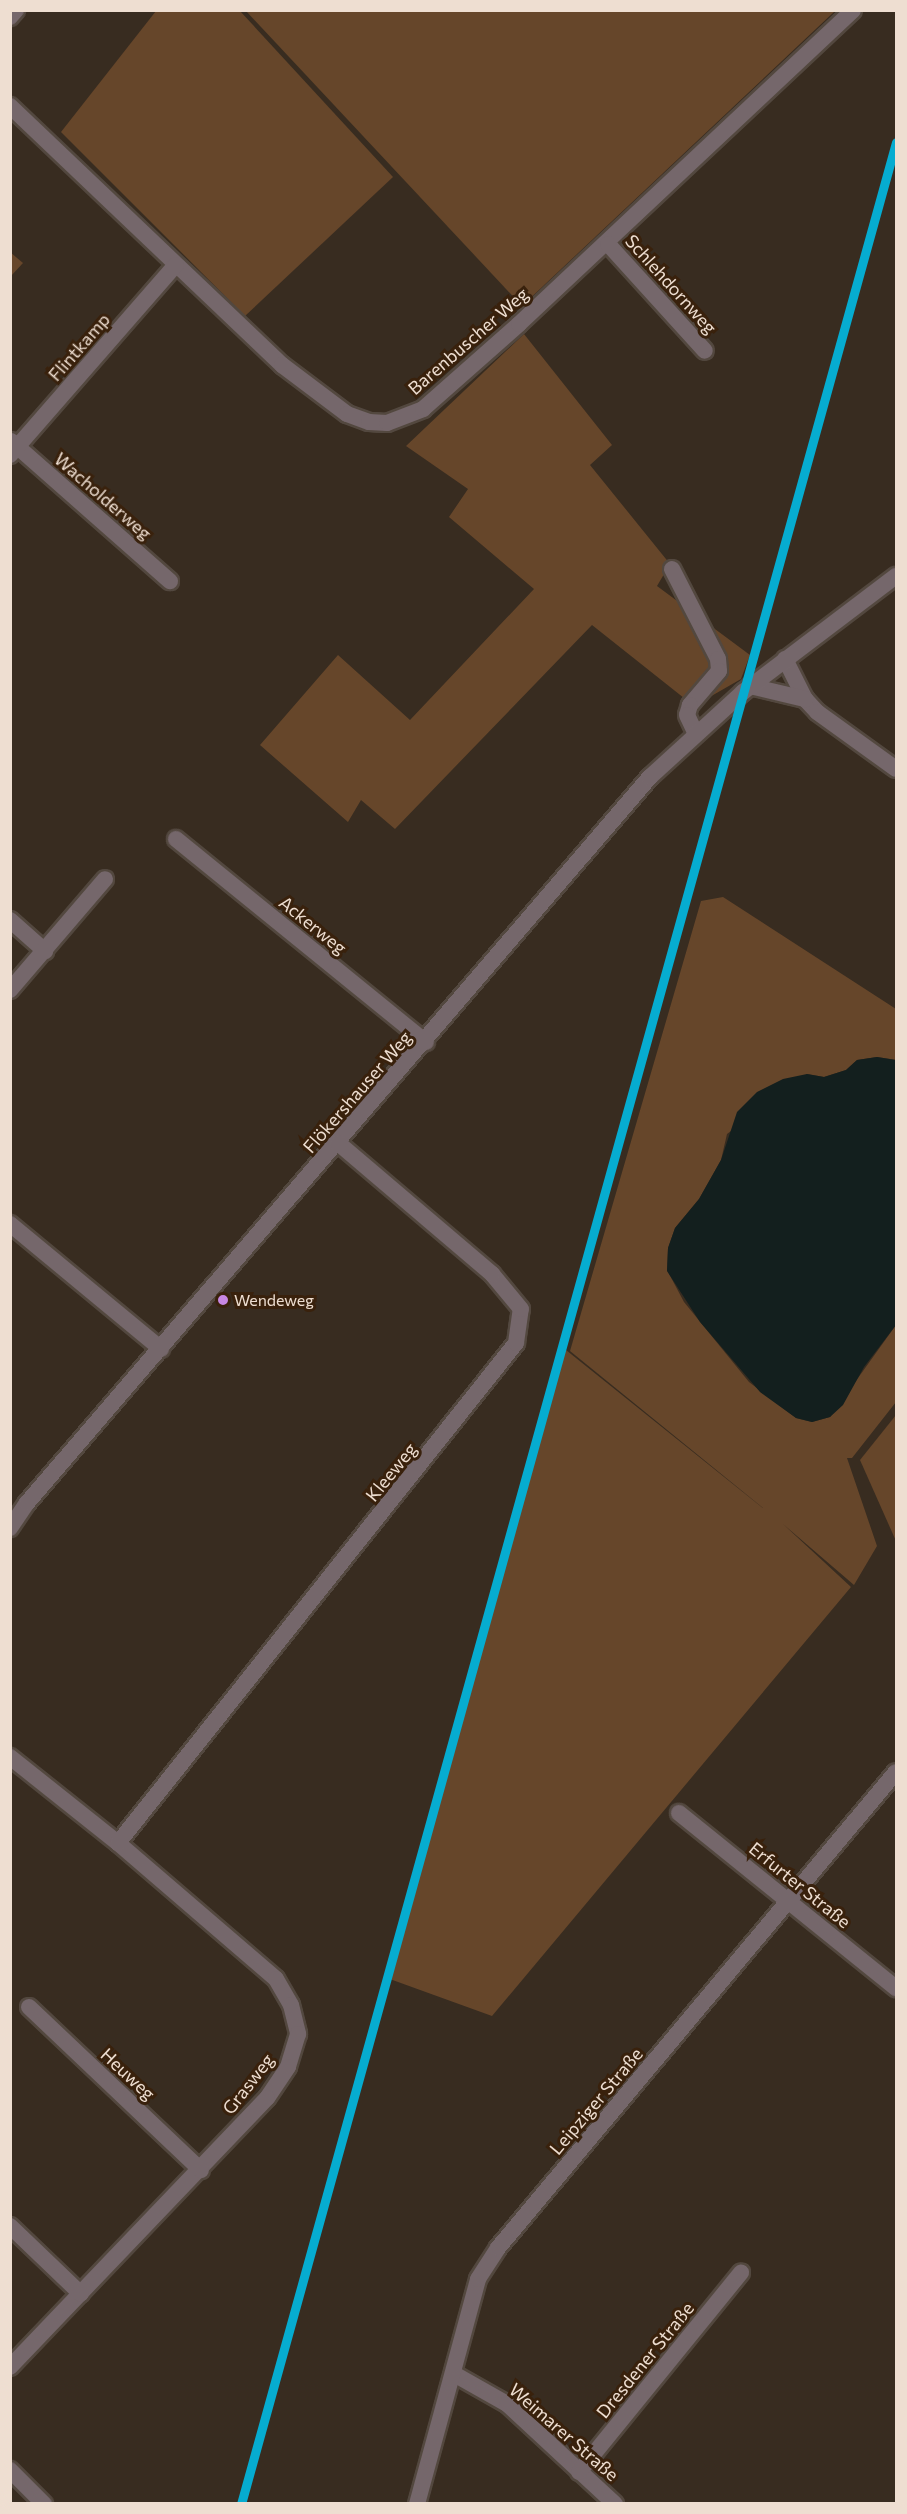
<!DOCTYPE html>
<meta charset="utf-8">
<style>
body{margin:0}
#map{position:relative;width:907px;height:2514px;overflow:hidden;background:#382c20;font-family:Commissioner,sans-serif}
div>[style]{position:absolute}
.green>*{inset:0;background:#66462a}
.water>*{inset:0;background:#131f1e}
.roads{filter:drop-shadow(2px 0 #53483f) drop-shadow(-2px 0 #53483f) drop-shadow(0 2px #53483f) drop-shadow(0 -2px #53483f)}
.minor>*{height:16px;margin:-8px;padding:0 8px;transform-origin:8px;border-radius:8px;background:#75676b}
.rail-1>*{height:9px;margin:-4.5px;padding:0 4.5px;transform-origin:4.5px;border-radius:4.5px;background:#06acd0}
.dots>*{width:16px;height:16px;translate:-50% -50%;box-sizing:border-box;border:3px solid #39210c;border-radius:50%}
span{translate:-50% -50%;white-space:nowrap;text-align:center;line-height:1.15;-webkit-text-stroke:6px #39210c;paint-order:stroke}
.bus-label{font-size:16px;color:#eeded1}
.left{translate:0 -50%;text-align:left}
.street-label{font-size:18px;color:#eeded1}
.frame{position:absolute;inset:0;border:12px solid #eeded1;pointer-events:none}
</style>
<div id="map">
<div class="green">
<i style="clip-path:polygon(156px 11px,240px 11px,393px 177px,245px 316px,61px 132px)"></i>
<i style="clip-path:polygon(246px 11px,835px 11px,522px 306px)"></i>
<i style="clip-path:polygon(10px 252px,23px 263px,11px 276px,10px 276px)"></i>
<i style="clip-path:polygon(524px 334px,612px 445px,590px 465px,670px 564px,657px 586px,750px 655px,741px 679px,694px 706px,592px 625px,395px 829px,361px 800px,348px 822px,260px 745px,338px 655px,410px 720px,534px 589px,449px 517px,468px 489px,406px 446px)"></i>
<i style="clip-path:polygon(723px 897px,896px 1009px,896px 1060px,877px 1057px,857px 1060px,846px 1070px,824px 1077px,807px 1074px,727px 1134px,721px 1160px,699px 1199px,675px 1228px,668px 1248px,667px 1270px,684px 1302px,749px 1382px,796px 1418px,812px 1422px,830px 1417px,896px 1325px,896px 1402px,852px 1458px,847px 1458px,877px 1546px,854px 1585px,783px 1524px,851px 1587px,492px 2016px,387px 1978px,561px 1346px,774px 1517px,570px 1351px,701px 901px)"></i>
<i style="clip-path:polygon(896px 1415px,896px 1541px,860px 1460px)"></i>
</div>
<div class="water">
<i style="clip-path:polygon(877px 1057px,896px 1060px,896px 1325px,864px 1367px,843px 1405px,830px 1417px,812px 1422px,796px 1418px,760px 1392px,700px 1322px,667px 1271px,668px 1248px,675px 1228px,699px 1199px,721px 1160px,737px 1112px,757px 1092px,783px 1079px,807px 1074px,824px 1077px,846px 1070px,857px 1060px)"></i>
</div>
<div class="roads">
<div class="minor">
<i style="left:10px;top:17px;width:9px;rotate:-49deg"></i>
<i style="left:10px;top:106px;width:376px;rotate:43.6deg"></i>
<i style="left:282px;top:365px;width:81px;rotate:37deg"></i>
<i style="left:347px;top:414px;width:23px;rotate:20deg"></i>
<i style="left:369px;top:422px;width:18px;rotate:3deg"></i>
<i style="left:387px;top:423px;width:39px;rotate:-21deg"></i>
<i style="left:423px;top:409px;width:128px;rotate:-41.5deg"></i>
<i style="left:519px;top:324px;width:458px;rotate:-43.2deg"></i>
<i style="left:608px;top:244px;width:144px;rotate:47.8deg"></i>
<i style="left:11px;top:441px;width:212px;rotate:41.4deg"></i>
<i style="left:10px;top:455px;width:252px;rotate:-48.9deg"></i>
<i style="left:672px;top:569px;width:101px;rotate:62.9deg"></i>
<i style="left:718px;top:659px;width:12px;rotate:85deg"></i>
<i style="left:719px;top:671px;width:45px;rotate:130.5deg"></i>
<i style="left:690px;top:705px;width:10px;rotate:107deg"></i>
<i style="left:687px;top:715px;width:19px;rotate:65deg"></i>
<i style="left:785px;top:659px;width:45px;rotate:63.4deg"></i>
<i style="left:805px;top:699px;width:18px;rotate:47deg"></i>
<i style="left:817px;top:712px;width:97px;rotate:35.8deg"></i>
<i style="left:750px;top:686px;width:57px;rotate:13.3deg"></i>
<i style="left:176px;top:839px;width:322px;rotate:39.1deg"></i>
<i style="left:10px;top:920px;width:47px;rotate:41.5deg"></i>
<i style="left:10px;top:990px;width:146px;rotate:-49.4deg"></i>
<i style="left:10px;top:1224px;width:196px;rotate:39.6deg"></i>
<i style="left:10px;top:1528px;width:30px;rotate:-56deg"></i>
<i style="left:27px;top:1503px;width:957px;rotate:-49.37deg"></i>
<i style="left:650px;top:777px;width:126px;rotate:-42.4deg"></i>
<i style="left:743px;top:692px;width:192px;rotate:-37.2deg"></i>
<i style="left:10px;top:1757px;width:138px;rotate:38.5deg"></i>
<i style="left:118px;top:1843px;width:208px;rotate:40.7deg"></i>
<i style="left:276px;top:1979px;width:30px;rotate:60deg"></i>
<i style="left:291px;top:2005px;width:30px;rotate:76deg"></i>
<i style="left:298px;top:2034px;width:34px;rotate:107deg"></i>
<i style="left:288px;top:2067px;width:37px;rotate:124deg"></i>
<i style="left:267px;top:2098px;width:372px;rotate:133.7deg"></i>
<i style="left:679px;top:1813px;width:279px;rotate:38.9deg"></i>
<i style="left:118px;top:1843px;width:639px;rotate:-51.48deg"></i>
<i style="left:516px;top:1343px;width:34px;rotate:-82deg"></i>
<i style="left:521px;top:1309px;width:45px;rotate:-129.6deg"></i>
<i style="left:492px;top:1274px;width:202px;rotate:-139.6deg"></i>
<i style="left:29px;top:2007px;width:237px;rotate:43.5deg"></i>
<i style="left:10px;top:2226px;width:98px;rotate:43.8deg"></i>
<i style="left:454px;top:2374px;width:61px;rotate:29.5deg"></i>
<i style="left:507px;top:2404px;width:147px;rotate:42.8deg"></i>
<i style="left:10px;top:2470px;width:48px;rotate:45deg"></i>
<i style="left:579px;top:2472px;width:257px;rotate:-50.9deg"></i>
<i style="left:417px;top:2504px;width:233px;rotate:-74.8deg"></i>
<i style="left:478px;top:2279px;width:37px;rotate:-57deg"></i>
<i style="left:498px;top:2248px;width:620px;rotate:-50.1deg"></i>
</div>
</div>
<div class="rail-1">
<i style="left:241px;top:2504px;width:2451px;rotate:-74.5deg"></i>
</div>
<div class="dots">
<i style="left:223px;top:1300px;background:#c787e3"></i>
</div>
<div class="bus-label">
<span class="left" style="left:234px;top:1300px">Wendeweg</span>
</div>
<div class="street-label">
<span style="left:671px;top:284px;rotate:48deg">Schlehdornweg</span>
<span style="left:468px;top:341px;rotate:-41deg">Barenbuscher Weg</span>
<span style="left:79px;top:347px;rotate:-49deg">Flintkamp</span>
<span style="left:103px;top:496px;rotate:41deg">Wacholderweg</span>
<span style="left:313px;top:925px;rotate:39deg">Ackerweg</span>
<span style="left:357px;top:1092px;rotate:-49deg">Flökershauser Weg</span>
<span style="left:391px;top:1472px;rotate:-51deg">Kleeweg</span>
<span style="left:800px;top:1885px;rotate:39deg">Erfurter Straße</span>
<span style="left:128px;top:2074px;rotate:43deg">Heuweg</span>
<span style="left:248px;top:2084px;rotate:-52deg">Grasweg</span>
<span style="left:596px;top:2101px;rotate:-50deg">Leipziger Straße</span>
<span style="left:645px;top:2360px;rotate:-51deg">Dresdener Straße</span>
<span style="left:564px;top:2432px;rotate:41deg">Weimarer Straße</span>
</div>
<div class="frame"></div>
</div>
